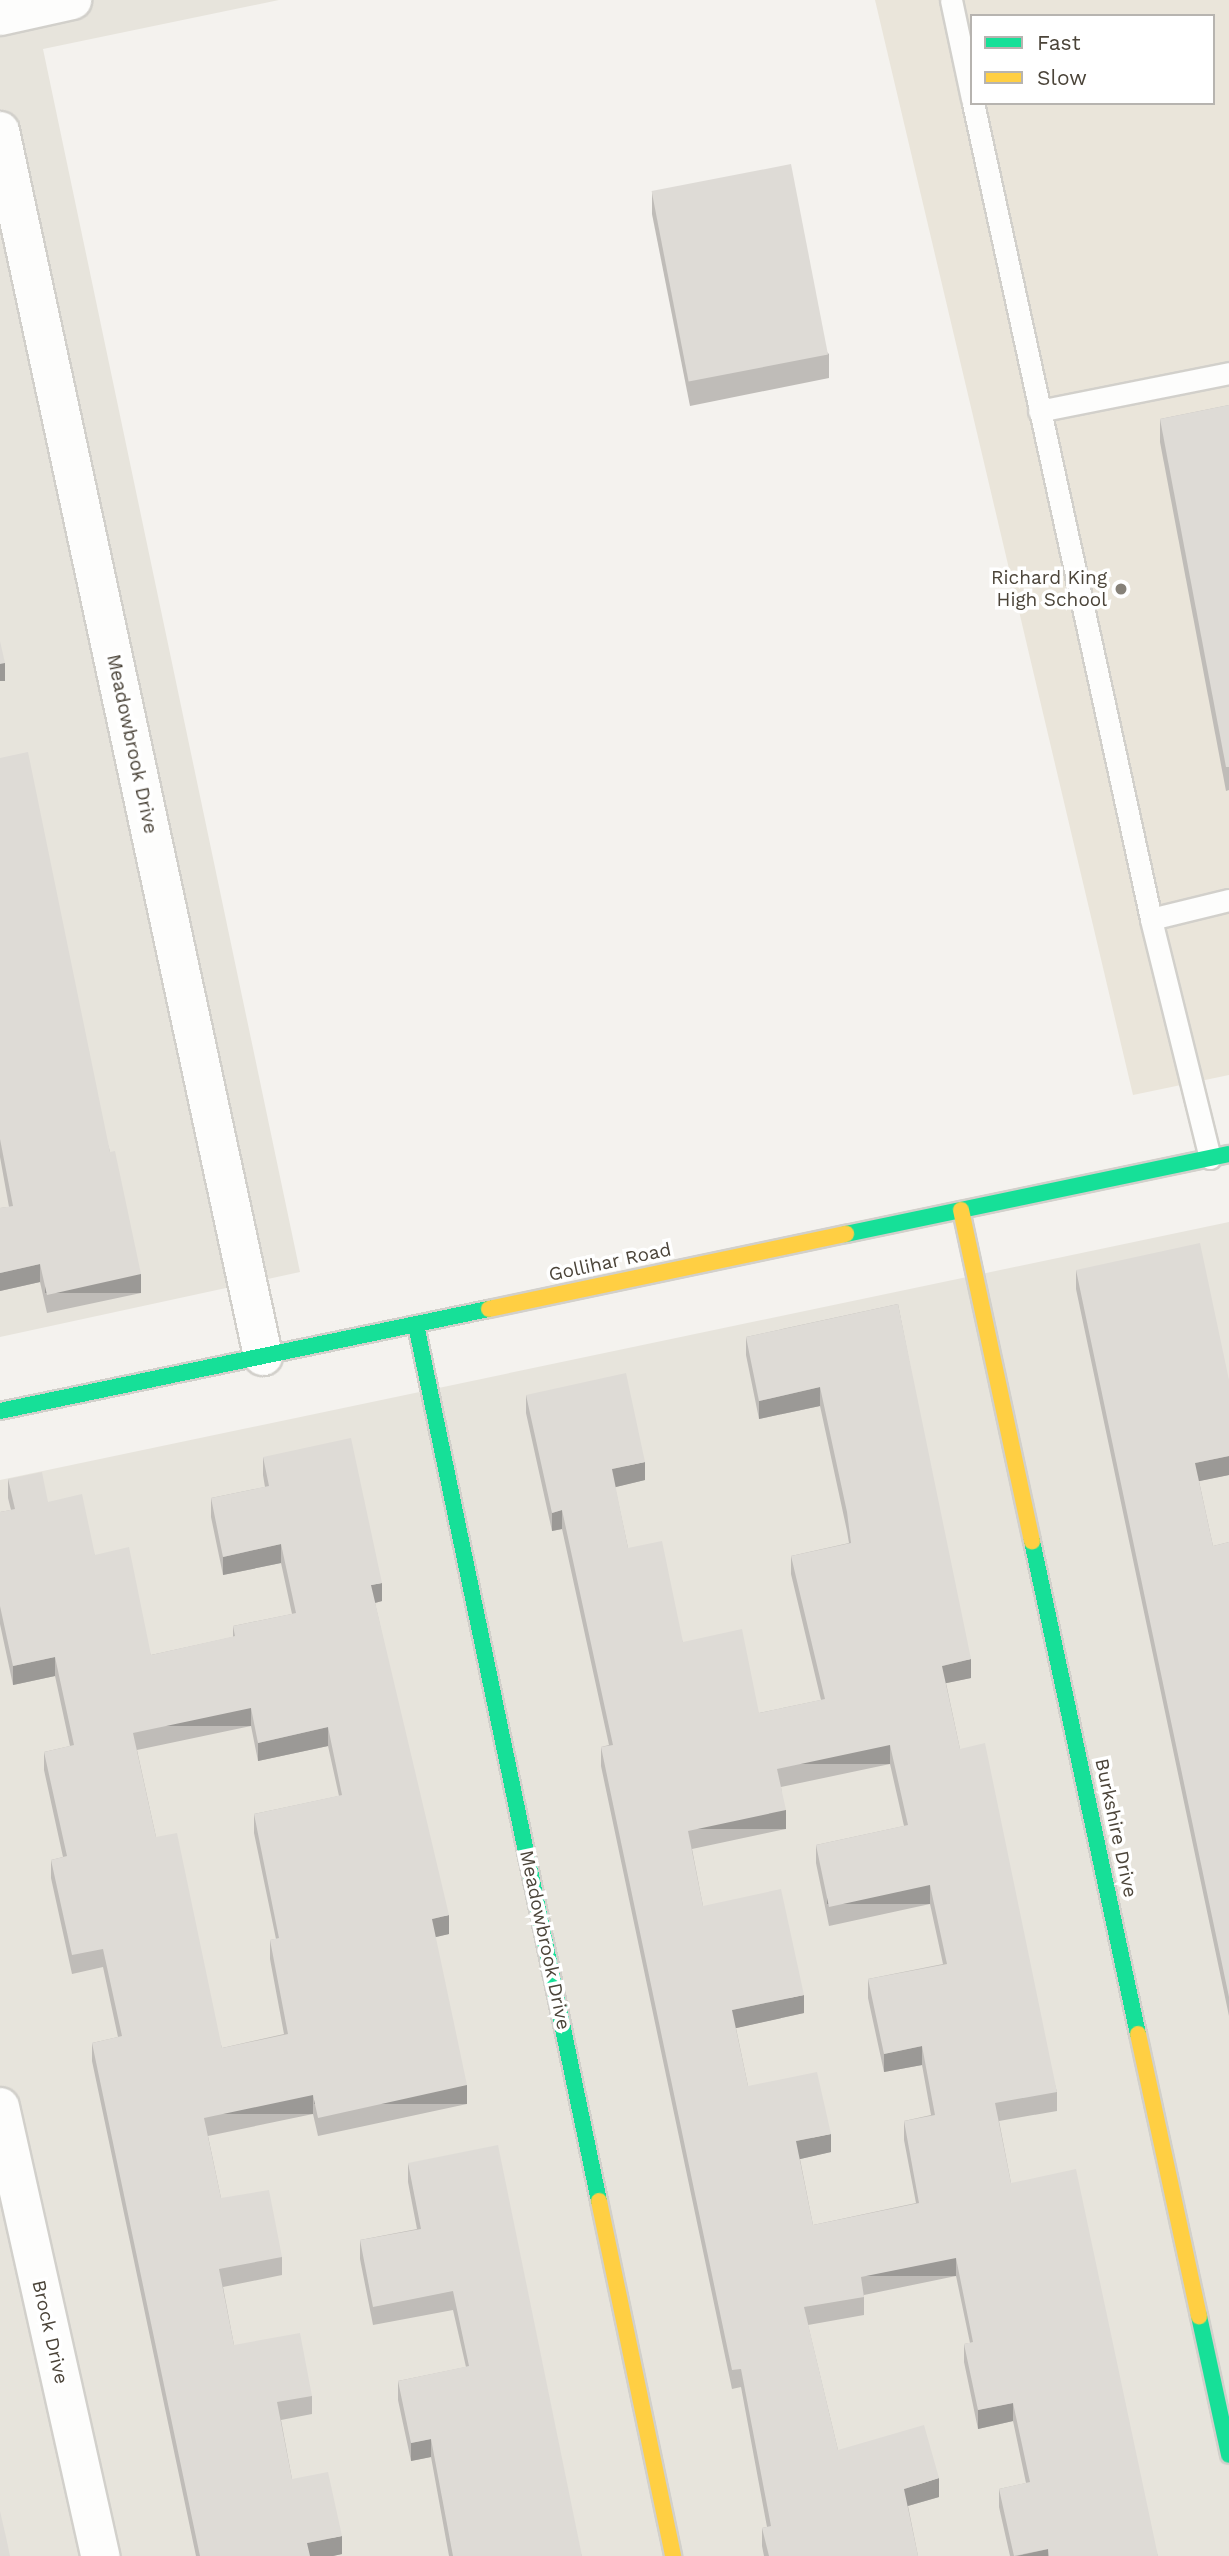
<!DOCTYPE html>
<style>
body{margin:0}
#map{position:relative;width:1229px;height:2556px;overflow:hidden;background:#f4f2ee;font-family:"Work Sans",sans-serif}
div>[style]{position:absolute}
.residential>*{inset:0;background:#e7e4dc}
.education>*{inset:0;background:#eae5da}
.roads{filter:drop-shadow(2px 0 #d2d0cb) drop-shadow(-2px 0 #d2d0cb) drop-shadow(0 2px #d2d0cb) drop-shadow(0 -2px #d2d0cb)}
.lane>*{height:21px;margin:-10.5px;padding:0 10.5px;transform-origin:10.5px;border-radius:10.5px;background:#fdfdfc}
.street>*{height:38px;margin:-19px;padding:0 19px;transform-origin:19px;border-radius:19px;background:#fdfdfc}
.fast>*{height:16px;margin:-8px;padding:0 8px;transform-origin:8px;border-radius:8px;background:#16e098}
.slow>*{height:16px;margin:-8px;padding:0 8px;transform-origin:8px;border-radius:8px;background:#ffcf43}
.wall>*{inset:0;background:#bfbcb8}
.shaded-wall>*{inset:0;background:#9b9996;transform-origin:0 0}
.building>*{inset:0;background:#dedbd6;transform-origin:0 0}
.dots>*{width:19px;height:19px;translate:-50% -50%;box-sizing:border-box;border:4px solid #fff;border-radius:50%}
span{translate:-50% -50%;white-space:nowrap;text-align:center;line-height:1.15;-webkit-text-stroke:7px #fff;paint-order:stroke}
.poi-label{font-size:19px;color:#4b4439}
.right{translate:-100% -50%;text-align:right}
.street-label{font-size:19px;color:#4b4439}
.legend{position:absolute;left:970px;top:14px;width:245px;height:91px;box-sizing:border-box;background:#fff;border:2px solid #b7b4b0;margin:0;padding:9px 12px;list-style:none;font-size:21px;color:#4b4439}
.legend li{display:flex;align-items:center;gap:14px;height:35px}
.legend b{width:35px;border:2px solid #b7b4b0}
</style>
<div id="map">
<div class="residential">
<i style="clip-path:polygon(0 0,279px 0,43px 49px,300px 1272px,0 1337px)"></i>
<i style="clip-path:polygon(1229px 1222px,1229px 2556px,0 2556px,0 1480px)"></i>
</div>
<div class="education">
<i style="clip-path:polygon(evenodd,875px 0,1229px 0,1229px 1075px,1133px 1095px,875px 0,972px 16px,1213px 16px,1213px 103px,972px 103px,972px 16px)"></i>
</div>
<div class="roads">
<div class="lane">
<i style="left:951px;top:0;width:101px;rotate:78deg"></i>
<i style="left:973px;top:103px;width:835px;rotate:77.69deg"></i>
<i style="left:1039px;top:411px;width:194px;rotate:-11.3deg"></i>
<i style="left:1210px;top:1158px;width:246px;rotate:-103.9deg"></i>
<i style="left:1151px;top:919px;width:80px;rotate:-13.7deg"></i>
</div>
<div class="street">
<i style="left:0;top:16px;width:74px;rotate:-12.5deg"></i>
<i style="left:0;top:131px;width:1253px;rotate:77.88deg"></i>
<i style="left:0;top:2107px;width:460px;rotate:77.4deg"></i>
</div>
<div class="fast">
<i style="left:846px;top:1234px;width:391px;rotate:-11.8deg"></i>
<i style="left:416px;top:1325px;width:895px;rotate:78.2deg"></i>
<i style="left:0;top:1411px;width:500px;rotate:-11.8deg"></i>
<i style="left:1032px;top:1541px;width:504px;rotate:77.87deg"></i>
<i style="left:1199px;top:2316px;width:142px;rotate:77.8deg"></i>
</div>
<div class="slow">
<i style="left:961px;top:1210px;width:339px;rotate:77.9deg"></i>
<i style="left:489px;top:1309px;width:365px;rotate:-11.9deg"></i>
<i style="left:1138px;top:2034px;width:289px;rotate:77.8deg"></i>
<i style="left:599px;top:2201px;width:363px;rotate:78.2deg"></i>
</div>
</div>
<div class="wall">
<i style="clip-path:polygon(652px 191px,829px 354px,829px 378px,690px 406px,652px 214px)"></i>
<i style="clip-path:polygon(1229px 405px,1229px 790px,1226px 791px,1160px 442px,1160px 419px)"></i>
<i style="clip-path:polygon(0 758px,110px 1152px,141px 1293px,47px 1313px,40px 1282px,0 1291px,0 1208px,9px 1207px,0 1157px)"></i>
<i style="clip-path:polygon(1076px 1270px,1229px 1380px,1229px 1475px,1199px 1481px,1213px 1546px,1229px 1542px,1229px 2016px,1076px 1289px)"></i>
<i style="clip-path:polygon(evenodd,898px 1304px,971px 1678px,946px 1683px,960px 1749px,1057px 2092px,1057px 2111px,999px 2121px,1011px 2183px,1158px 2556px,1010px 2556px,999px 2507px,999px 2489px,1026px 2483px,1013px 2421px,978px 2429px,964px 2362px,964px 2344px,970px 2343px,956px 2276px,864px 2295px,864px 2315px,808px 2325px,838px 2450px,939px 2497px,908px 2506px,918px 2556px,764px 2556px,762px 2546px,762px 2528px,767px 2527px,741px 2387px,732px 2389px,601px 1766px,601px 1747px,609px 1745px,562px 1529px,552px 1531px,526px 1413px,526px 1395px,645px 1480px,615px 1487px,628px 1548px,683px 1642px,759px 1713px,821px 1700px,791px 1574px,791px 1556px,849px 1543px,847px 1531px,820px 1406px,759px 1419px,746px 1355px,746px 1337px,898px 1304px,890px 1764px,904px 1826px,816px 1845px,816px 1863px,829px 1926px,930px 1904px,943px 1964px,868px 1979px,868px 1998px,884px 2072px,922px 2065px,931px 2115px,904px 2121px,904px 2140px,916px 2203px,813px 2225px,800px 2159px,831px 2152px,748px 2086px,736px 2028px,804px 2013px,703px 1906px,692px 1849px,786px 1829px,781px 1787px,890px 1764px)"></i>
<i style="clip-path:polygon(evenodd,263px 1457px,382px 1601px,375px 1603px,449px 1934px,435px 1937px,467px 2104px,318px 2136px,313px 2114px,208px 2136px,221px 2198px,282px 2257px,282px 2275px,223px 2287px,234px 2345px,312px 2396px,312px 2414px,281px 2420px,292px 2479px,342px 2554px,333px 2556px,196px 2556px,92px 2061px,92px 2043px,118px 2037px,103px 1967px,72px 1974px,51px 1878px,51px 1860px,63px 1857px,44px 1770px,44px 1752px,70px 1746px,55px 1676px,13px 1685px,0 1624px,0 1512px,11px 1510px,8px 1498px,8px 1479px,48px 1502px,95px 1555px,151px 1655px,233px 1637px,233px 1626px,292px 1614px,281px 1563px,223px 1575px,211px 1517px,211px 1498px,265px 1487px,263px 1475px,263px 1457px,251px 1726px,258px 1761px,328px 1746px,339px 1796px,254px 1814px,254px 1833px,276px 1939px,270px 1940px,270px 1959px,284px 2034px,222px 2048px,156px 1837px,137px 1750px,251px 1726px)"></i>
<i style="clip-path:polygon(408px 2163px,582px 2556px,449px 2556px,431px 2457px,411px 2461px,398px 2400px,398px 2381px,466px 2367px,453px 2310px,373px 2325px,360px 2259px,360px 2240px,417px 2229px,408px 2182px)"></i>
</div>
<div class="shaded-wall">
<i style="left:5px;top:663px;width:18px;height:5px;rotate:90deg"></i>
<i style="clip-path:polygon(40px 1264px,40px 1282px,0 1291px,0 1273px)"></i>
<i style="left:141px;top:1274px;width:19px;height:96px;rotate:90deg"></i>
<i style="clip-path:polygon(820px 1387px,820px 1406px,759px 1419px,759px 1401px)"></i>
<i style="clip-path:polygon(1229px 1456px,1229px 1475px,1195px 1482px,1195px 1463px)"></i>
<i style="clip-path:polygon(645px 1462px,645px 1480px,612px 1488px,612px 1469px)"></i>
<i style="clip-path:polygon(562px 1510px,562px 1529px,552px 1531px,552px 1513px)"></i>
<i style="clip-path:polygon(281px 1544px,281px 1563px,223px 1575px,223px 1557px)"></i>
<i style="clip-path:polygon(382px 1583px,382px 1601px,371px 1604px,371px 1585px)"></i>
<i style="clip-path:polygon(55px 1657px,55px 1676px,13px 1685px,13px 1666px)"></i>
<i style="clip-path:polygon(971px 1659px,971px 1678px,942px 1684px,942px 1666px)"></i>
<i style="left:251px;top:1708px;width:18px;height:121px;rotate:90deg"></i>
<i style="clip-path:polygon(328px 1727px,328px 1746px,258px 1761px,258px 1743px)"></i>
<i style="left:890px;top:1745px;width:19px;height:116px;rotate:90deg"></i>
<i style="left:786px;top:1810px;width:19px;height:100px;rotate:90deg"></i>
<i style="left:930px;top:1885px;width:19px;height:103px;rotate:90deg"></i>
<i style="clip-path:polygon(449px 1915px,449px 1934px,432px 1938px,432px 1919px)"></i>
<i style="clip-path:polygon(804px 1995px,804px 2013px,732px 2029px,732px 2010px)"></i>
<i style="clip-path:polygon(922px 2046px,922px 2065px,884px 2072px,884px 2054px)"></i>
<i style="left:467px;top:2085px;width:19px;height:153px;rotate:90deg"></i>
<i style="left:313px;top:2095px;width:19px;height:111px;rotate:90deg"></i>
<i style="clip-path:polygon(831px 2134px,831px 2152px,796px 2160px,796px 2141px)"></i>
<i style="left:956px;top:2258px;width:18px;height:97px;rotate:90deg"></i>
<i style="clip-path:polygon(1013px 2403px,1013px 2421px,978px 2429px,978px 2410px)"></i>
<i style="clip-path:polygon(431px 2439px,431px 2457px,411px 2461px,411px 2443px)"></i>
<i style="clip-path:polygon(939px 2478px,939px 2497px,904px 2507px,904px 2489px)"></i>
<i style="clip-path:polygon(342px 2536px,342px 2554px,333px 2556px,307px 2556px,307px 2543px)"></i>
<i style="clip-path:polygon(1048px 2549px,1048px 2556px,1017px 2556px)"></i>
</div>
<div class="building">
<i style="left:791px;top:164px;width:194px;height:142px;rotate:79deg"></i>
<i style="clip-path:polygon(1229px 405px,1229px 767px,1226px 767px,1160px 419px)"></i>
<i style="clip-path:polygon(0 641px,5px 663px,0 664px)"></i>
<i style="clip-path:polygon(28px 752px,110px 1152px,115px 1151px,141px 1274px,47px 1295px,40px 1264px,0 1273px,0 1208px,13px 1206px,0 1139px,0 758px)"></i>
<i style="clip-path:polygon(1200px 1243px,1229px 1380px,1229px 1456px,1195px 1463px,1213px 1546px,1229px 1542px,1229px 1997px,1076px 1270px)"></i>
<i style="clip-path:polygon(evenodd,898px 1304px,971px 1659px,942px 1666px,960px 1749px,985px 1743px,1057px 2092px,995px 2103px,1011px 2183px,1076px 2169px,1158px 2556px,1049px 2556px,1048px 2549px,1014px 2556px,999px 2489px,1030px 2482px,1013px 2403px,978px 2410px,964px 2344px,973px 2342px,956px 2258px,861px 2277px,864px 2297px,804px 2307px,838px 2450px,924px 2425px,939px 2478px,904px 2489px,918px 2556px,769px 2556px,762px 2528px,771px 2526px,741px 2369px,732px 2370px,601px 1747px,613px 1745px,562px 1510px,552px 1513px,526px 1395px,626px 1373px,645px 1462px,612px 1469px,628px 1548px,662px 1541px,683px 1642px,742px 1629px,759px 1713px,825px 1699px,791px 1556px,851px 1543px,847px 1512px,820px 1387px,759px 1401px,746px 1337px,898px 1304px,890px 1745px,908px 1825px,816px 1845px,829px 1907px,930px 1885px,947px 1964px,868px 1979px,884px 2054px,922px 2046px,935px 2115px,904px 2121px,919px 2203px,813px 2225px,796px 2141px,831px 2134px,817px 2072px,748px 2086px,732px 2010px,804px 1995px,781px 1889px,703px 1906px,688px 1831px,786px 1810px,777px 1769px,890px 1745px)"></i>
<i style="clip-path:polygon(evenodd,351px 1438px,382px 1583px,371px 1585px,449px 1915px,432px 1919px,467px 2085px,318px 2118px,313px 2095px,204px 2118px,221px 2198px,269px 2190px,282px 2257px,219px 2269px,234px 2345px,300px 2333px,312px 2396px,277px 2402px,292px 2479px,328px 2472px,342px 2536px,307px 2543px,310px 2556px,200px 2556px,92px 2043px,122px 2036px,103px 1949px,72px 1955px,51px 1860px,67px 1856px,44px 1752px,74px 1745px,55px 1657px,13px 1666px,0 1606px,0 1512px,15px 1509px,8px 1479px,42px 1472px,48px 1502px,82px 1494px,95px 1555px,129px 1547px,151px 1655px,235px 1636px,233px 1626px,296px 1613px,281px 1544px,223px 1557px,211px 1498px,269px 1486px,263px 1457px,351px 1438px,251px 1708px,258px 1743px,328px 1727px,342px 1795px,254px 1814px,279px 1938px,270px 1940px,288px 2034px,222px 2048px,177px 1833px,156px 1837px,133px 1733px,251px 1708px)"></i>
<i style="clip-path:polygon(498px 2145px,582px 2556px,453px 2556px,431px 2439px,411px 2443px,398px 2381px,469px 2366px,453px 2291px,373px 2307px,360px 2240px,421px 2229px,408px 2163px)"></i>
<i style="clip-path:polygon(0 2511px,6px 2537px,10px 2556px,0 2556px)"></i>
</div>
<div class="dots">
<i style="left:1121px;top:589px;background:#868178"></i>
</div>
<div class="poi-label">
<span class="right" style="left:1107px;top:589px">Richard King<br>High School</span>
</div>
<div class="street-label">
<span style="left:132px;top:744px;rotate:78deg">Meadowbrook Drive</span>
<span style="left:610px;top:1262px;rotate:-12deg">Gollihar Road</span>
<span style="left:1116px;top:1828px;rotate:78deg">Burkshire Drive</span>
<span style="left:545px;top:1940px;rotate:78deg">Meadowbrook Drive</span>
<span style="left:50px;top:2332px;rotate:77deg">Brock Drive</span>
</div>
<ul class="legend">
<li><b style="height:9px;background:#16e098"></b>Fast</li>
<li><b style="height:9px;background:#ffcf43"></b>Slow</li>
</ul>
</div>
